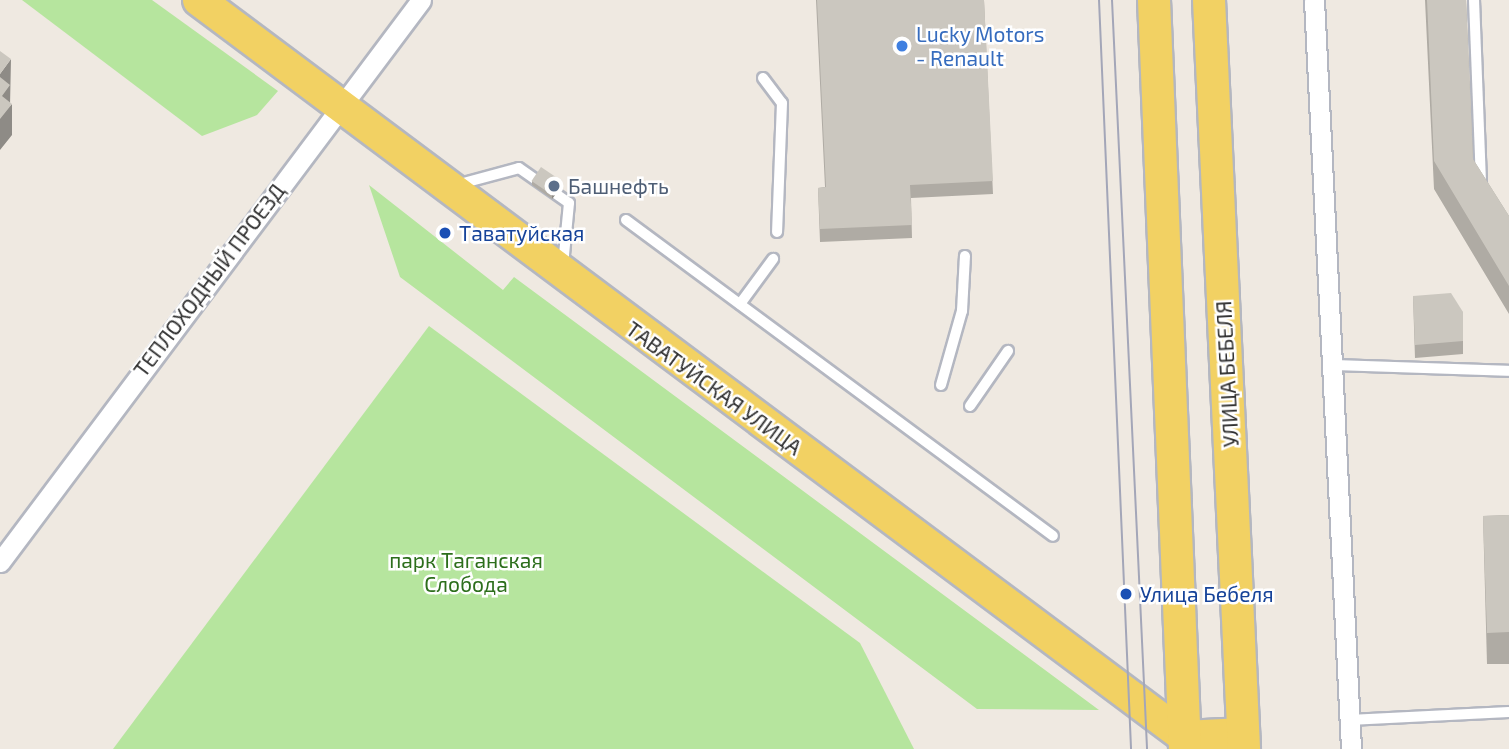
<!DOCTYPE html>
<meta charset="utf-8">
<style>
body{margin:0}
#map{position:relative;width:1509px;height:749px;overflow:hidden;background:#efe9e1;font-family:"Exo 2",sans-serif}
div>[style]{position:absolute}
.green>*{inset:0;background:#b6e59e}
.roads{filter:drop-shadow(2px 0 #b4b7c1) drop-shadow(-2px 0 #b4b7c1) drop-shadow(0 2px #b4b7c1) drop-shadow(0 -2px #b4b7c1)}
.lane>*{height:10px;margin:-5px;padding:0 5px;transform-origin:5px;border-radius:5px;background:#fff}
.street>*{height:19px;margin:-9.5px;padding:0 9.5px;transform-origin:9.5px;border-radius:9.5px;background:#fff}
.primary>*{height:32px;margin:-16px;padding:0 16px;transform-origin:16px;border-radius:16px;background:#f2d163}
.tram>*{height:2px;margin:-1px;padding:0 1px;transform-origin:1px;border-radius:1px;background:#a3a6b8}
.wall>*{inset:0;background:#afaba4}
.shaded-wall>*{inset:0;background:#8e8b86}
.building>*{inset:0;background:#cbc7bf;transform-origin:0 0}
.dots>*{width:19px;height:19px;translate:-50% -50%;box-sizing:border-box;border:4px solid #fff;border-radius:50%}
span{translate:-50% -50%;white-space:nowrap;text-align:center;line-height:1.15;-webkit-text-stroke:5px #fff;paint-order:stroke}
.shop-label{font-size:21px;color:#366cbe}
.left{translate:0 -50%;text-align:left}
.service-label{font-size:21px;color:#4e5e75}
.transit-label{font-size:21px;color:#164399}
.street-label{font-size:21px;color:#2e2e2e}
.park-label{font-size:21px;color:#2c6e1b}
</style>
<div id="map">
<div class="green">
<i style="clip-path:polygon(22px 0,152px 0,278px 91px,257px 115px,202px 136px)"></i>
<i style="clip-path:polygon(369px 185px,503px 290px,514px 277px,1099px 710px,977px 709px,400px 277px)"></i>
<i style="clip-path:polygon(429px 326px,860px 643px,914px 749px,113px 749px)"></i>
</div>
<div class="roads">
<div class="lane">
<i style="left:1474px;top:0;width:185px;rotate:87.8deg"></i>
<i style="left:763px;top:78px;width:31px;rotate:53deg"></i>
<i style="left:782px;top:103px;width:129px;rotate:92.2deg"></i>
<i style="left:456px;top:185px;width:65px;rotate:-15.1deg"></i>
<i style="left:519px;top:168px;width:61px;rotate:35deg"></i>
<i style="left:569px;top:203px;width:62px;rotate:95.5deg"></i>
<i style="left:626px;top:220px;width:531px;rotate:36.5deg"></i>
<i style="left:740px;top:304px;width:56px;rotate:-53.7deg"></i>
<i style="left:1332px;top:365px;width:177px;rotate:1.9deg"></i>
<i style="left:941px;top:385px;width:77px;rotate:-74.2deg"></i>
<i style="left:962px;top:311px;width:55px;rotate:-86.9deg"></i>
<i style="left:970px;top:406px;width:67px;rotate:-55.4deg"></i>
<i style="left:1349px;top:720px;width:160px;rotate:-2.9deg"></i>
</div>
<div class="street">
<i style="left:1314px;top:0;width:750px;rotate:87.17deg"></i>
<i style="left:0;top:562px;width:702px;rotate:-53.16deg"></i>
</div>
<div class="primary">
<i style="left:199px;top:0;width:1231px;rotate:36.78deg"></i>
<i style="left:1185px;top:737px;width:58px;rotate:-3deg"></i>
<i style="left:1154px;top:0;width:750px;rotate:87.63deg"></i>
<i style="left:1209px;top:0;width:750px;rotate:87.32deg"></i>
</div>
</div>
<div class="tram">
<i style="left:1099px;top:0;width:750px;rotate:87.55deg"></i>
<i style="left:1112px;top:0;width:750px;rotate:87.32deg"></i>
</div>
<div class="wall">
<i style="clip-path:polygon(816px 0,984px 0,993px 194px,911px 198px,912px 238px,820px 242px,818px 188px,825px 187px)"></i>
<i style="clip-path:polygon(1425px 0,1466px 0,1473px 159px,1509px 216px,1509px 314px,1434px 189px)"></i>
<i style="clip-path:polygon(532px 181px,562px 186px,552px 199px,532px 185px)"></i>
<i style="clip-path:polygon(1413px 296px,1463px 312px,1463px 354px,1415px 358px)"></i>
<i style="clip-path:polygon(1509px 515px,1509px 664px,1487px 664px,1483px 516px)"></i>
</div>
<div class="shaded-wall">
<i style="clip-path:polygon(11px 59px,10px 106px,12px 104px,12px 135px,0 150px,0 74px)"></i>
<i style="clip-path:polygon(562px 181px,562px 186px,552px 199px,552px 195px)"></i>
</div>
<div class="building">
<i style="clip-path:polygon(817px 0,984px 0,993px 181px,910px 185px,912px 225px,820px 229px,818px 188px,826px 187px)"></i>
<i style="clip-path:polygon(1427px 0,1466px 0,1473px 159px,1509px 216px,1509px 286px,1434px 161px)"></i>
<i style="clip-path:polygon(0 51px,11px 59px,0 74px)"></i>
<i style="clip-path:polygon(0 77px,10px 85px,2px 96px,12px 104px,0 119px)"></i>
<i style="left:541px;top:167px;width:25px;height:17px;rotate:34deg"></i>
<i style="clip-path:polygon(1451px 293px,1463px 312px,1463px 341px,1415px 345px,1413px 296px)"></i>
<i style="clip-path:polygon(1509px 515px,1509px 632px,1487px 633px,1483px 516px)"></i>
</div>
<div class="dots">
<i style="left:902px;top:46px;background:#3f7fe0"></i>
<i style="left:554px;top:186px;background:#5c6f8a"></i>
<i style="left:445px;top:233px;background:#1a4fb4"></i>
<i style="left:1126px;top:594px;background:#1a4fb4"></i>
</div>
<div class="shop-label">
<span class="left" style="left:916px;top:46px">Lucky Motors<br>- Renault</span>
</div>
<div class="service-label">
<span class="left" style="left:568px;top:186px">Башнефть</span>
</div>
<div class="transit-label">
<span class="left" style="left:459px;top:233px">Таватуйская</span>
<span class="left" style="left:1140px;top:594px">Улица Бебеля</span>
</div>
<div class="street-label">
<span style="left:209px;top:280px;rotate:-53deg">ТЕПЛОХОДНЫЙ ПРОЕЗД</span>
<span style="left:1227px;top:374px;rotate:-93deg">УЛИЦА БЕБЕЛЯ</span>
<span style="left:714px;top:388px;rotate:36deg">ТАВАТУЙСКАЯ УЛИЦА</span>
</div>
<div class="park-label">
<span style="left:466px;top:572px">парк Таганская<br>Слобода</span>
</div>
</div>
